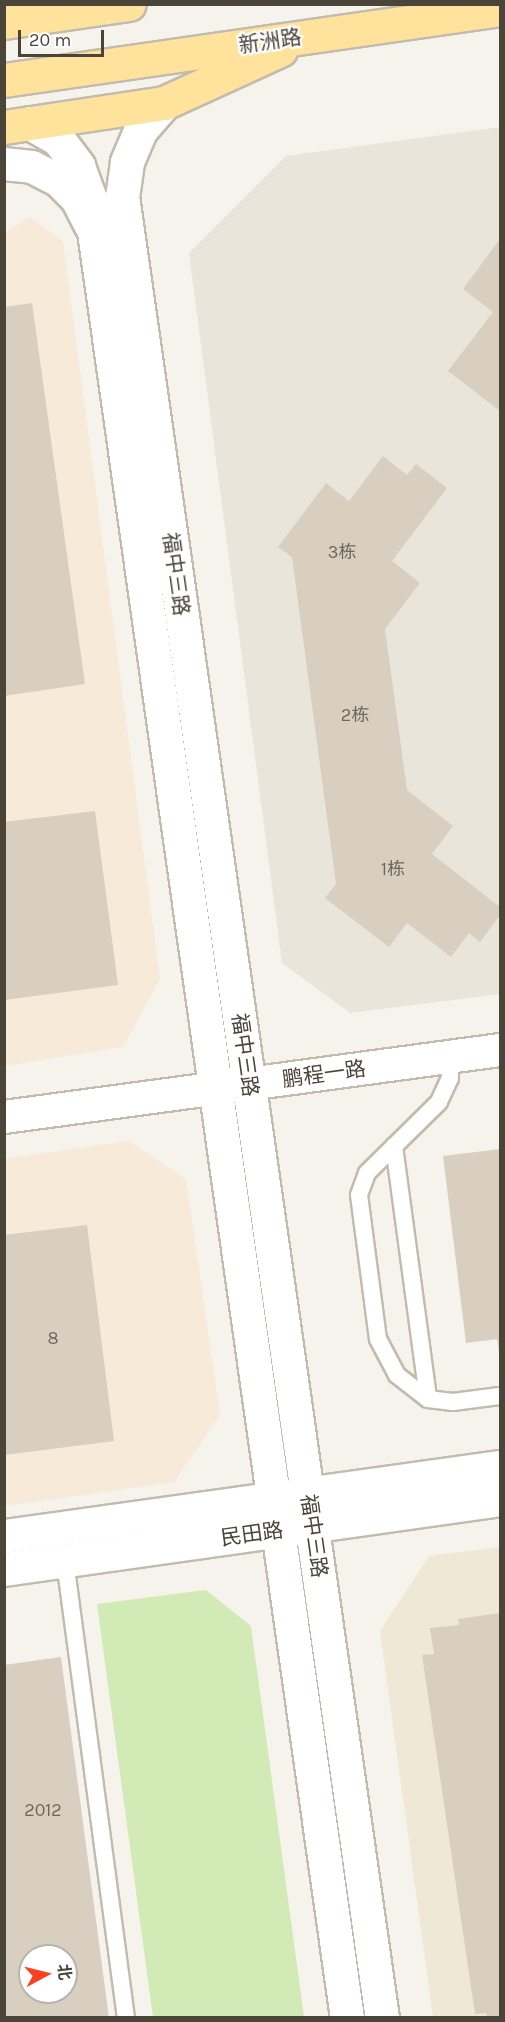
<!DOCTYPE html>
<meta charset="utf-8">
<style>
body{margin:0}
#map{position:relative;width:505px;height:2022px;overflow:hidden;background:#f6f3ec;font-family:Karla,"Noto Sans SC",sans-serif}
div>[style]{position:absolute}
.residential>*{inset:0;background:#eae5da}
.commercial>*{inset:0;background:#f7ead8}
.education>*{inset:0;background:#efe8d6}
.green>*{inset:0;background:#d2eab5}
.building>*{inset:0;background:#d8cfc1}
.roads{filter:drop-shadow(2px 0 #c2bbae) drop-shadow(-2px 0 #c2bbae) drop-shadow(0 2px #c2bbae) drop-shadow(0 -2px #c2bbae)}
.service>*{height:16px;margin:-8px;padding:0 8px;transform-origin:8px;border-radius:8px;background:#fff}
.minor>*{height:32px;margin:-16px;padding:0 16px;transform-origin:16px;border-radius:16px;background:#fff}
.tertiary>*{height:33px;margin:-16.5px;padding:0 16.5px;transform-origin:16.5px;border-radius:16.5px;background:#fff}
.primary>*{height:33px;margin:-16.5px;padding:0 16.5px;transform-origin:16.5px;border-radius:16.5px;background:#ffe39c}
span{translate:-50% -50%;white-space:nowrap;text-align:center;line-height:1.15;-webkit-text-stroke:4.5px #fff;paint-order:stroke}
.number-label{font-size:18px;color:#6e675b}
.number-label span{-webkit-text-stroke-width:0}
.street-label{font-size:21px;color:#4b4439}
.frame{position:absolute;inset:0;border:6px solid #4b4439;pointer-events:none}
.north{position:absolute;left:18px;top:1944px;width:60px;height:60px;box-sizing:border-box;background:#fff;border:2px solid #b7b4b0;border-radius:50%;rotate:83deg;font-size:16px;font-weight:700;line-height:24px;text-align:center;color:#4b4439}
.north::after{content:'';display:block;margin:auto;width:21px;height:27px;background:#fc3f1d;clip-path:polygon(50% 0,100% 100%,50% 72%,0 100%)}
.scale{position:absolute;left:18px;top:30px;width:86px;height:27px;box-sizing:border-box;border:3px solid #4b4439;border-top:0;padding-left:8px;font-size:18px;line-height:21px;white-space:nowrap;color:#4b4439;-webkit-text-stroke:4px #fff;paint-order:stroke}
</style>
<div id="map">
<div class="residential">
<i style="clip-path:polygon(500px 127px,500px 994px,350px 1013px,282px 963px,189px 253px,286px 156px)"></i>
</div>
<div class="commercial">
<i style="clip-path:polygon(30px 217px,63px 241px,160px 979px,123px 1047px,5px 1066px,4px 233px)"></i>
<i style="clip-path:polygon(129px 1141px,186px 1179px,220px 1415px,174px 1482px,5px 1506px,4px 1159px)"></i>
</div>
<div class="education">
<i style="clip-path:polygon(500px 1547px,500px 2017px,433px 2017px,380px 1631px,429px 1556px)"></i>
</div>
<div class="green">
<i style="clip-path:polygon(206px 1590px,251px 1626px,304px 2017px,153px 2017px,97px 1604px)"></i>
</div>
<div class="building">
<i style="clip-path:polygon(500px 239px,500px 411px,448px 371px,493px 312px,463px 289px)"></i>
<i style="clip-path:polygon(32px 303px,85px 684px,4px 696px,4px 307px)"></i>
<i style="clip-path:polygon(383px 456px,407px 475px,416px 464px,447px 488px,392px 561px,420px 583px,385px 629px,407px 790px,453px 826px,432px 854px,500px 907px,500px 915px,480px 942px,469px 933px,451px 957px,407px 923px,389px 947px,325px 898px,336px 884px,292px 557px,278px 547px,326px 483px,349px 501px)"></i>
<i style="clip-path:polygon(95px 811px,118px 985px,4px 1000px,4px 822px)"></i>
<i style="clip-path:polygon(500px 1149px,500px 1352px,499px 1352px,497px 1339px,466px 1343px,443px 1156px)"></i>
<i style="clip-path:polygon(87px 1225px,114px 1441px,4px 1455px,4px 1235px)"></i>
<i style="clip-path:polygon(500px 1613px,500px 2018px,487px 2018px,486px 2013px,475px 2014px,422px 1655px,434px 1654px,430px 1628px,459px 1625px,458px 1619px)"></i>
<i style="clip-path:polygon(evenodd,61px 1657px,109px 2018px,4px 2018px,4px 1665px,61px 1657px,30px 1956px,66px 1956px,66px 1992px,30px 1992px,30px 1956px)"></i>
</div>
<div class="roads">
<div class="service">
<i style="left:449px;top:1057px;width:21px;rotate:87deg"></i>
<i style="left:450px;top:1078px;width:26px;rotate:115deg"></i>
<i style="left:439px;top:1102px;width:101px;rotate:135.4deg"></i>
<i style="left:367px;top:1173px;width:23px;rotate:110deg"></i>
<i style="left:359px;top:1195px;width:145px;rotate:82.5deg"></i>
<i style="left:378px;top:1339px;width:41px;rotate:62.2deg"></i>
<i style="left:397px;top:1375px;width:39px;rotate:38deg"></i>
<i style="left:428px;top:1399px;width:25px;rotate:7deg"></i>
<i style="left:453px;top:1402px;width:47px;rotate:-7.3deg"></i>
<i style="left:394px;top:1146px;width:255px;rotate:82.3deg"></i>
<i style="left:65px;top:1561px;width:461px;rotate:82.4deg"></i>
</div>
<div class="minor">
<i style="left:4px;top:164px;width:28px;rotate:6deg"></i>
<i style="left:32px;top:167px;width:29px;rotate:27deg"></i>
<i style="left:58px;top:180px;width:27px;rotate:45deg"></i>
<i style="left:77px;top:199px;width:29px;rotate:63deg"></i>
<i style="left:4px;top:1117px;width:501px;rotate:-7.69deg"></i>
</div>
<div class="tertiary">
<i style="left:164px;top:103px;width:37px;rotate:131deg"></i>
<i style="left:140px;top:131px;width:34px;rotate:113deg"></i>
<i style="left:127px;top:162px;width:34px;rotate:98deg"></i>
<i style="left:122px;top:196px;width:1840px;rotate:81.88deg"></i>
<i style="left:30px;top:123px;width:32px;rotate:30deg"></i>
<i style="left:58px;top:139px;width:34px;rotate:53deg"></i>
<i style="left:78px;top:166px;width:32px;rotate:70deg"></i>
<i style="left:89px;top:196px;width:1840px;rotate:81.94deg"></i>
<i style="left:4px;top:1536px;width:501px;rotate:-7.92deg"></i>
<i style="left:4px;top:1569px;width:501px;rotate:-8.03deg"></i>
</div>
<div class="primary">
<i style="left:4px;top:22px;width:126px;rotate:-8.2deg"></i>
<i style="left:4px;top:80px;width:501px;rotate:-8.15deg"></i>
<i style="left:4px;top:127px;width:162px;rotate:-8.5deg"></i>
<i style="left:164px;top:103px;width:128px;rotate:-24.6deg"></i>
</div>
</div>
<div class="number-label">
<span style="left:342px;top:552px">3栋</span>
<span style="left:355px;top:715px">2栋</span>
<span style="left:393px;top:869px">1栋</span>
<span style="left:53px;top:1338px">8</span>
<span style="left:43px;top:1810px">2012</span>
</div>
<div class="street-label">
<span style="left:270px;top:41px;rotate:-8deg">新洲路</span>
<span style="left:176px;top:574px;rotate:82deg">福中三路</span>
<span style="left:245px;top:1055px;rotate:82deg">福中三路</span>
<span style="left:324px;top:1074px;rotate:-8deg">鹏程一路</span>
<span style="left:252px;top:1534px;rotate:-8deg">民田路</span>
<span style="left:314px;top:1536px;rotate:82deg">福中三路</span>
</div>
<div class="frame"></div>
<div class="north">北</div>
<div class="scale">20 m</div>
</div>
